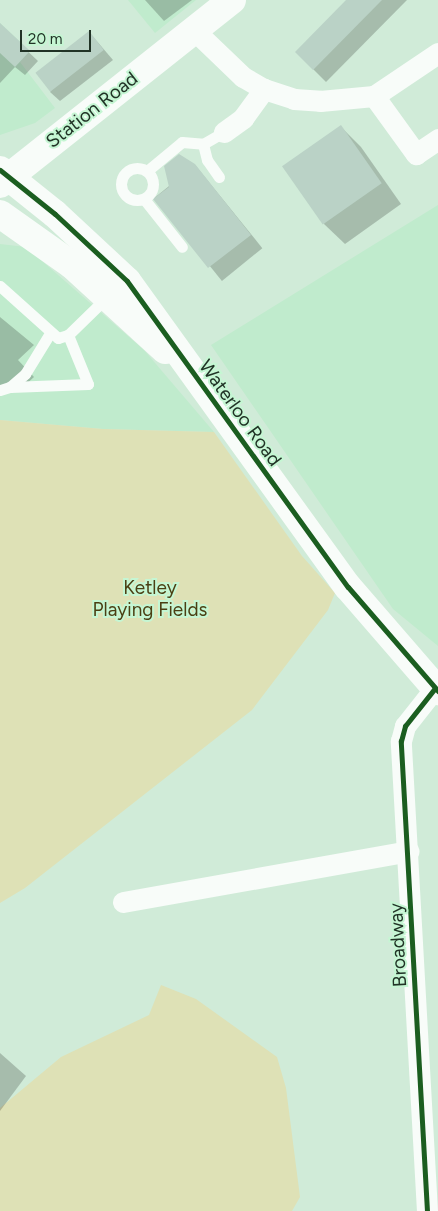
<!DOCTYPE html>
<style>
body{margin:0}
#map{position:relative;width:438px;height:1211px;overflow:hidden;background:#d0ebd8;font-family:Figtree,sans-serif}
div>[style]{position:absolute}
.built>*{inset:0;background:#c0ebcd}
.green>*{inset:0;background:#dee1b6}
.shadow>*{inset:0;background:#0003;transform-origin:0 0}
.building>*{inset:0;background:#bad2c6;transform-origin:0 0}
.service>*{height:11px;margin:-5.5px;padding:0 5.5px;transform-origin:5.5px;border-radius:5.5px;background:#f8fcf9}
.service>.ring{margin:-5.5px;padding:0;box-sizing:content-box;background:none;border:11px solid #f8fcf9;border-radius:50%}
.minor>*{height:21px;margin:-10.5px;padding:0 10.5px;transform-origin:10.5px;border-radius:10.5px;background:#f8fcf9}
.tertiary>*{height:28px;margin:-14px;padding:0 14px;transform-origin:14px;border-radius:14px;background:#f8fcf9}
.secondary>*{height:28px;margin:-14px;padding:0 14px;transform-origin:14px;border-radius:14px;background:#f8fcf9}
.cycleway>*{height:5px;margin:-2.5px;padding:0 2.5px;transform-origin:2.5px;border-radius:2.5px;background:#1b5e20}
span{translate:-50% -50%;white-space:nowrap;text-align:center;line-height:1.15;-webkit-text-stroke:4px #c5f6d3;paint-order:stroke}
.street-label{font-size:19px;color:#213326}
.park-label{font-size:19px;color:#4b3f13}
.scale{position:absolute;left:20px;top:30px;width:71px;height:22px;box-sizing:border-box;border:2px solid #213326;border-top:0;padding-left:6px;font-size:15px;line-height:18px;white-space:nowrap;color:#213326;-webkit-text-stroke:4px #c5f6d3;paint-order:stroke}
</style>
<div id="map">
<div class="built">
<i style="clip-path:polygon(128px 0,196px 0,155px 33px)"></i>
<i style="clip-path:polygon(0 23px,30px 51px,20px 62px,55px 108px,35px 123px,0 135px)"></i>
<i style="clip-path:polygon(438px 205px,438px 646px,393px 609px,211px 345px)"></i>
<i style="clip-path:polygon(0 244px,26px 247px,144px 350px,214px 432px,103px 429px,0 420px)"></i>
</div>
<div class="green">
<i style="clip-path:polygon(0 420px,103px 429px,214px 432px,302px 556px,335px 593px,328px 610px,252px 710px,25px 888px,0 903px)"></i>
<i style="clip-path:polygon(161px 985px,196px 999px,277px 1057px,286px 1088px,300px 1197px,292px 1211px,0 1211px,0 1108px,61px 1057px,149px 1015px)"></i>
</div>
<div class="shadow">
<i style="clip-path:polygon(145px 0,192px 0,164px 21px)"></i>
<i style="clip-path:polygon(348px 0,407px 0,326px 82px,296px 52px)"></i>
<i style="clip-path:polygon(0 25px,38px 61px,25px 75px,15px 67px,0 83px)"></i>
<i style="clip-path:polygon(89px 32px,113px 60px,60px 101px,50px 92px)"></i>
<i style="clip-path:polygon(341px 127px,361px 147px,401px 204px,345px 244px,324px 224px)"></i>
<i style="left:195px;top:165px;width:107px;height:52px;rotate:51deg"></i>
<i style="clip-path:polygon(0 317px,34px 345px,18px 360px,34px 377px,23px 387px,0 385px)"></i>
<i style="clip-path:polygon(0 1053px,26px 1076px,0 1111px)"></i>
</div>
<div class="building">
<i style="clip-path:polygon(346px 0,382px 0,313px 70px,295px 52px)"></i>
<i style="clip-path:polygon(0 23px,30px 51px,15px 67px,0 53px)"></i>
<i style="left:89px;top:31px;width:24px;height:68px;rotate:52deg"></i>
<i style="left:341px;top:125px;width:71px;height:72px;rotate:55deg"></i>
<i style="clip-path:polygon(179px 154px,195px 164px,251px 235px,208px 268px,153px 199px,169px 187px,164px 166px)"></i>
</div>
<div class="service">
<i class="ring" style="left:121px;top:168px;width:21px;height:21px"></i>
<i style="left:147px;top:171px;width:45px;rotate:-39.6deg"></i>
<i style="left:182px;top:142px;width:21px;rotate:5deg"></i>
<i style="left:219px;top:177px;width:21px;rotate:-125deg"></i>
<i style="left:207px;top:160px;width:16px;rotate:-104deg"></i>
<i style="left:203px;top:144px;width:24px;rotate:-30deg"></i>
<i style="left:144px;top:199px;width:61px;rotate:51.6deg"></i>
<i style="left:0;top:286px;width:78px;rotate:41.9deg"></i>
<i style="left:58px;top:338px;width:10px;rotate:-17deg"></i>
<i style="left:68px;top:335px;width:53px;rotate:-44.2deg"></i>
<i style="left:10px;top:387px;width:78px;rotate:-2.2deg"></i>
<i style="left:88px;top:384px;width:53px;rotate:-112.2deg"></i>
<i style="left:0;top:390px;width:10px;rotate:-17deg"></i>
<i style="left:10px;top:387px;width:20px;rotate:-41deg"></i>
<i style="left:25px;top:374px;width:48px;rotate:-58.6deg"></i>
</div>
<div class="minor">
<i style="left:194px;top:30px;width:68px;rotate:43.8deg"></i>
<i style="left:243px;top:77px;width:24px;rotate:30deg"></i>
<i style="left:264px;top:89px;width:32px;rotate:18deg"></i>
<i style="left:294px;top:99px;width:26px;rotate:4deg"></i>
<i style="left:320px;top:101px;width:54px;rotate:-5.3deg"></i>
<i style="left:374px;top:96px;width:77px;rotate:-33.9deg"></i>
<i style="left:374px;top:96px;width:72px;rotate:54.1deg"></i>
<i style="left:416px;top:154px;width:27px;rotate:-34deg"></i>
<i style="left:224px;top:132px;width:24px;rotate:-36deg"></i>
<i style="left:243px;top:118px;width:36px;rotate:-54deg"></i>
<i style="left:123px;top:902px;width:290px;rotate:-10.1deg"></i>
<i style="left:427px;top:1211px;width:471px;rotate:-93.2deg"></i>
<i style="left:401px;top:741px;width:16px;rotate:-75deg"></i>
<i style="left:405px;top:726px;width:48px;rotate:-51.7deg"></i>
</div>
<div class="tertiary">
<i style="left:0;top:170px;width:70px;rotate:38.7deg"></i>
<i style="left:55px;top:214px;width:98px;rotate:42.9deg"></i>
<i style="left:127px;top:281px;width:377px;rotate:54.2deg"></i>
<i style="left:348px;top:587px;width:138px;rotate:49.1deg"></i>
<i style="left:0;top:214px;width:88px;rotate:35.3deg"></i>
<i style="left:72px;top:265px;width:126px;rotate:42.4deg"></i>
</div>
<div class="secondary">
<i style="left:0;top:184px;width:296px;rotate:-38.4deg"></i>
</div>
<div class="cycleway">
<i style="left:0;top:170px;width:70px;rotate:38.7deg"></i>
<i style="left:55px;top:214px;width:98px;rotate:42.9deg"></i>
<i style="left:127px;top:281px;width:377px;rotate:54.2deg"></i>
<i style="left:348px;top:587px;width:138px;rotate:49.1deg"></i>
<i style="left:427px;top:1211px;width:471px;rotate:-93.2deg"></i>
<i style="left:401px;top:741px;width:16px;rotate:-75deg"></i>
<i style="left:405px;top:726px;width:48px;rotate:-51.7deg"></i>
</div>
<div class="street-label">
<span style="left:92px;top:110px;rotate:-38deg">Station Road</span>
<span style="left:240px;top:413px;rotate:54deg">Waterloo Road</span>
<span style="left:398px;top:945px;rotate:-93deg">Broadway</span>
</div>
<div class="park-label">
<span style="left:150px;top:599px">Ketley<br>Playing Fields</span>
</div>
<div class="scale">20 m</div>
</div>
